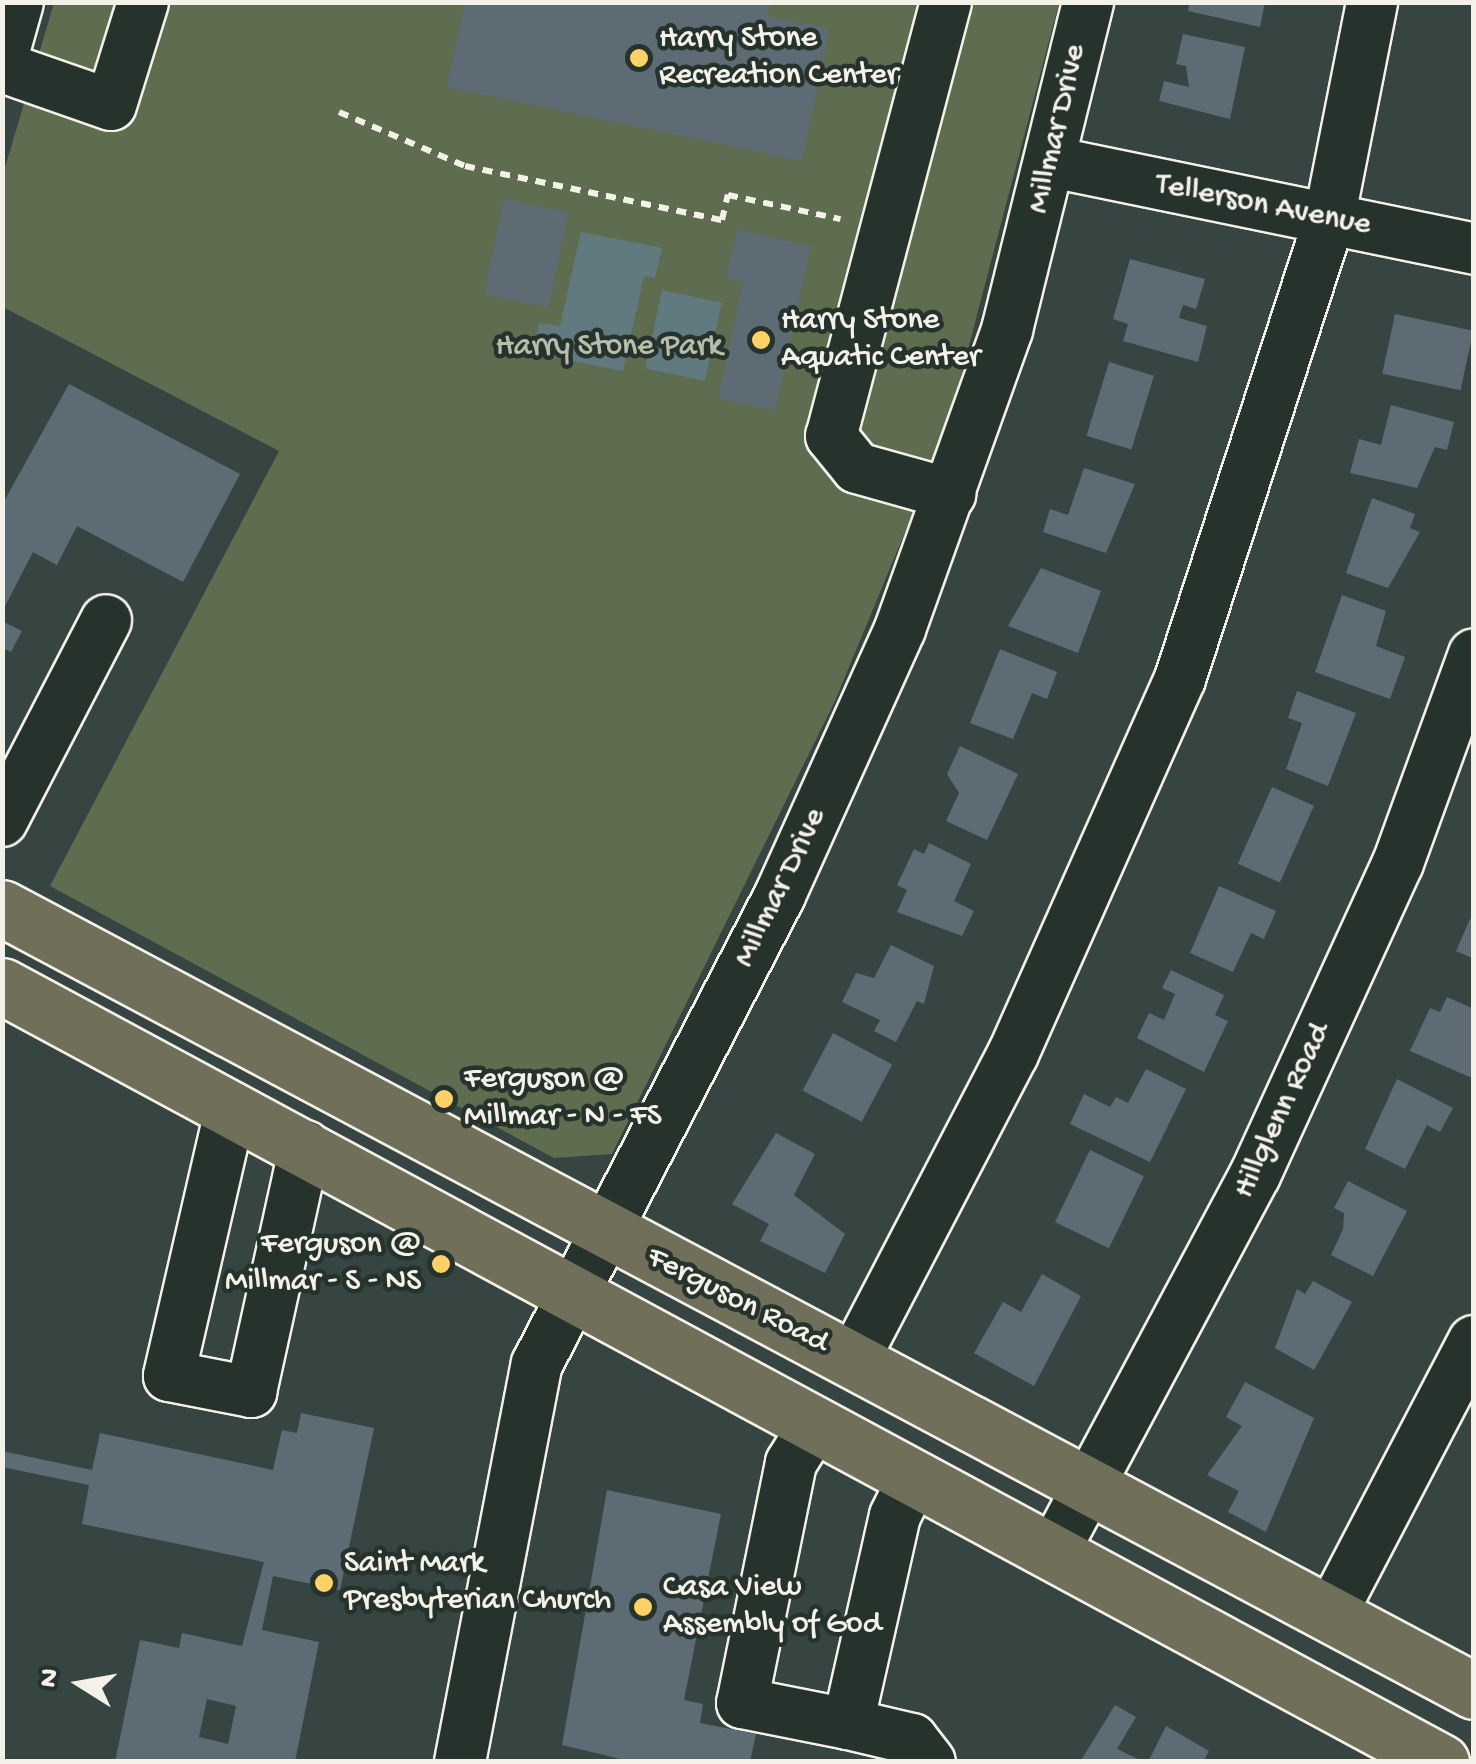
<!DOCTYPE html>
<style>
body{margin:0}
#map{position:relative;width:1476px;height:1764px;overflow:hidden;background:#364442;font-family:"Gochi Hand",sans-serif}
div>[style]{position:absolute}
.green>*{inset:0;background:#5e6d4f}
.water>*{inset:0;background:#607a7f;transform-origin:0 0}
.building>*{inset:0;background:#5d6b74;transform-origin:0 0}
.path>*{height:6px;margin-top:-3px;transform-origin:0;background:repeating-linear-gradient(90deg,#f4f1e8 0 10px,transparent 0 18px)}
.roads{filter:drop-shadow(2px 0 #f4f1e8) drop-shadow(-2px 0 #f4f1e8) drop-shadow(0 2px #f4f1e8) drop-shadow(0 -2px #f4f1e8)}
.minor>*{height:50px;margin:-25px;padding:0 25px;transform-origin:25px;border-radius:25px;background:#26332d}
.major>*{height:55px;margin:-27.5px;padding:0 27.5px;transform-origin:27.5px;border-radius:27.5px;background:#706f59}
.dots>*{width:28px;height:28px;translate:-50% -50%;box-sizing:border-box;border:5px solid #26332d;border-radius:50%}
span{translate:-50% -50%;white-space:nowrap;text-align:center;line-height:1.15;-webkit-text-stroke:9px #26332d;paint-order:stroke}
.poi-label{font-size:32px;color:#f4f1e8}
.left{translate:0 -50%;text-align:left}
.right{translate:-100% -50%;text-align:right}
.street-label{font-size:32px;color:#f4f1e8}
.park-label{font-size:32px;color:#b8bcab}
.frame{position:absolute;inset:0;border:5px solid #f4f1e8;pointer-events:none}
.north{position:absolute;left:30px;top:1634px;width:100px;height:100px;-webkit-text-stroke:8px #26332d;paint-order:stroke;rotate:281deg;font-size:28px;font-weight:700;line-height:40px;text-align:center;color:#f4f1e8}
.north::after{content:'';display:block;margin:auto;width:35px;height:45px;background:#f4f1e8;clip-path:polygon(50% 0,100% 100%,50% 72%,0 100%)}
</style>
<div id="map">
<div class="green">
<i style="clip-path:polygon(54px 3px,1059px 3px,946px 433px,835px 701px,612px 1154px,554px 1158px,50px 886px,279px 451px,3px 307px,3px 174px)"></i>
</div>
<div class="water">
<i style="clip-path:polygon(581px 232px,662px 248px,655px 278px,644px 276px,623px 371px,533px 353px,539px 323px,560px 326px)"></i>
<i style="left:662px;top:290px;width:61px;height:80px;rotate:12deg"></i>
</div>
<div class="building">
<i style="clip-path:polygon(465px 2px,771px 2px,768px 16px,830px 29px,802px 161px,447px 87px)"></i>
<i style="clip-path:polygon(1190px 2px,1265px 2px,1260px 27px,1188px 11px)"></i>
<i style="clip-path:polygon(1183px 34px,1245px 47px,1230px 119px,1159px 101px,1164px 81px,1189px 87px,1186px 66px,1176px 64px)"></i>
<i style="left:504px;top:199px;width:66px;height:97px;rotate:12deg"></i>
<i style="clip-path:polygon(737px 230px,811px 246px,775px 411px,718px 398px,743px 281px,726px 277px)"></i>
<i style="clip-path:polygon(1130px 259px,1205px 279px,1196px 309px,1183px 305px,1179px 318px,1207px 326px,1198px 362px,1123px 341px,1128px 324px,1113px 319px)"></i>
<i style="left:1395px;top:314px;width:80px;height:61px;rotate:12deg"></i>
<i style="left:1109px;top:362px;width:47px;height:77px;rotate:17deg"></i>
<i style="clip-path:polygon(69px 384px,240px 474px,183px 582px,77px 526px,57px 565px,33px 552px,2px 612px,2px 505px)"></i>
<i style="clip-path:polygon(1391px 405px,1454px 422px,1447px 450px,1435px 447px,1417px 488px,1350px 473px,1359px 439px,1381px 445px)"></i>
<i style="clip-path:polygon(1084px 468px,1135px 484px,1106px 553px,1043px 532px,1050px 509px,1068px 515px)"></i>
<i style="clip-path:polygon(1372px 498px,1415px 514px,1410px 528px,1420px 532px,1388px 588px,1346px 573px)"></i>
<i style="clip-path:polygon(1041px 568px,1101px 591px,1078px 653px,1008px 626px)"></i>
<i style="clip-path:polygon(1342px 595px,1386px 611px,1376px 646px,1405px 657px,1390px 699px,1315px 672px)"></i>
<i style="clip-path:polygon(2px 621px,22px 631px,11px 652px,2px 648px)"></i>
<i style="clip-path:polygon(1000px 649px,1057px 672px,1047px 699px,1032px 693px,1013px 739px,970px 723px)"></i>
<i style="clip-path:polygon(1297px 691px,1356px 713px,1328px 786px,1286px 769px,1302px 723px,1288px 718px)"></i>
<i style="clip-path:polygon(960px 746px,1018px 774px,987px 840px,946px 821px,959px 793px,947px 774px)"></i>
<i style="left:1272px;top:787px;width:46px;height:84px;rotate:24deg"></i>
<i style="clip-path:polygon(929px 843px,971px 864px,954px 901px,974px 911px,962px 936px,897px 912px,907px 890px,897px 885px,914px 849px,924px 854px)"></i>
<i style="clip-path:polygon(1219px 886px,1276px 911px,1264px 939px,1251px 933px,1233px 972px,1190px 953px)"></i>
<i style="clip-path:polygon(1470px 919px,1474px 920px,1474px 959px,1456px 951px)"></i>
<i style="clip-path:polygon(891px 945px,934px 966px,924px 1004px,917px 1001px,896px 1042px,874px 1031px,880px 1020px,842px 1002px,856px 973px,874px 978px)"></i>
<i style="clip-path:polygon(1171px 970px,1224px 995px,1215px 1015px,1228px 1021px,1204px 1072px,1137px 1038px,1149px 1013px,1164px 1020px,1175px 994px,1162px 988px)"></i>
<i style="clip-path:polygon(1447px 997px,1474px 1009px,1474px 1079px,1410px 1051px,1430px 1008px,1440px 1012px)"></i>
<i style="left:833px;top:1033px;width:67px;height:65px;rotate:28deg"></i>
<i style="clip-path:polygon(1146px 1069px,1186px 1089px,1150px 1162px,1070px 1124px,1084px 1094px,1110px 1107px,1116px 1097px,1128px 1103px)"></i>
<i style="clip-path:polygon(1397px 1079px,1453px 1108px,1440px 1132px,1427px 1125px,1405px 1169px,1365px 1149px)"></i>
<i style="clip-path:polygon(776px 1133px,815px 1154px,794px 1195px,845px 1234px,825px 1273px,760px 1241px,769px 1224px,732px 1204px)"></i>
<i style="left:1090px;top:1150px;width:60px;height:80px;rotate:26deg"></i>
<i style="clip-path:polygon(1348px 1181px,1407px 1211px,1373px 1276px,1331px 1255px,1343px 1229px,1344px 1213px,1334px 1208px)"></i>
<i style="clip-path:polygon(1042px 1274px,1081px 1296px,1034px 1386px,974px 1353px,1003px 1302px,1021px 1312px)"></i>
<i style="clip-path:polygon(1313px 1281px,1352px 1302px,1314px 1370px,1275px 1348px,1297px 1289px,1305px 1294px)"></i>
<i style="clip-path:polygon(1245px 1382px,1314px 1418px,1266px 1532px,1228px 1512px,1239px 1491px,1207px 1475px,1242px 1426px,1226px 1417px)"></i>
<i style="clip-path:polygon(evenodd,301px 1413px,374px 1428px,340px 1590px,273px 1576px,262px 1630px,319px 1642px,295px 1762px,115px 1762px,140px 1640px,179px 1648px,182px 1633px,242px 1646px,264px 1562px,82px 1524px,89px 1485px,2px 1467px,2px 1451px,92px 1470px,100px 1433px,273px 1470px,282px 1430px,297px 1433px,301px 1413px,207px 1699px,236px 1706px,228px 1744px,199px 1737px,207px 1699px)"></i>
<i style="clip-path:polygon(607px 1490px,721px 1514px,684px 1700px,703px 1704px,700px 1723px,756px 1734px,750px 1762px,633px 1762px,562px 1745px)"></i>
<i style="clip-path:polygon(1115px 1705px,1136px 1717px,1117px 1749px,1144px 1762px,1080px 1762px)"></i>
<i style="clip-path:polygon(1166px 1726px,1209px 1751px,1203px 1762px,1148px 1762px)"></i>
</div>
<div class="path">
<i style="left:339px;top:112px;width:137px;rotate:23.2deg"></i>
<i style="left:465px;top:166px;width:263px;rotate:11.9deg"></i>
<i style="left:722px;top:220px;width:26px;rotate:-77deg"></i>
<i style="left:728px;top:195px;width:115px;rotate:12.1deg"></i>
</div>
<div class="roads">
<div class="minor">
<i style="left:946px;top:2px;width:449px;rotate:104.8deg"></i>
<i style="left:831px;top:436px;width:41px;rotate:50.9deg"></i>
<i style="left:857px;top:468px;width:97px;rotate:15.6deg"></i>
<i style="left:2px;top:59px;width:59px;rotate:-74.3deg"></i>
<i style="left:2px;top:67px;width:115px;rotate:19.2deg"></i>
<i style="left:111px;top:105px;width:108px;rotate:-72.7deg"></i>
<i style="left:1052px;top:162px;width:431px;rotate:11.6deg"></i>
<i style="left:2px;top:821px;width:226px;rotate:-62.6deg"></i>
<i style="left:231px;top:1107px;width:276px;rotate:103deg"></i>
<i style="left:169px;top:1376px;width:84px;rotate:11deg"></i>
<i style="left:251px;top:1392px;width:252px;rotate:-77.6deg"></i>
<i style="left:853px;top:1361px;width:346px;rotate:-62.5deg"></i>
<i style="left:1013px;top:1054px;width:411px;rotate:-66deg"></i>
<i style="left:1180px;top:679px;width:483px;rotate:-72deg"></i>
<i style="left:1329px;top:220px;width:222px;rotate:-78.8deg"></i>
<i style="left:814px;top:1426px;width:44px;rotate:121.9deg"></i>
<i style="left:791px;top:1463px;width:245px;rotate:101.5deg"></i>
<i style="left:742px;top:1703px;width:108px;rotate:11.2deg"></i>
<i style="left:848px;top:1724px;width:213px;rotate:-77.3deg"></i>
<i style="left:895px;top:1516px;width:43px;rotate:-64deg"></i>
<i style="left:1054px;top:1551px;width:426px;rotate:-61.9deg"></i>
<i style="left:1255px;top:1175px;width:343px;rotate:-65.4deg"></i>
<i style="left:1398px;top:863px;width:222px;rotate:-70deg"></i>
<i style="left:1331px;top:1614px;width:308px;rotate:-62.4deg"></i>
<i style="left:848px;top:1724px;width:66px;rotate:13.2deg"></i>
<i style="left:912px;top:1739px;width:29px;rotate:52deg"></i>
<i style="left:460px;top:1762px;width:405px;rotate:-79.1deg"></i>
<i style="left:537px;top:1364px;width:528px;rotate:-62.61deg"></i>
<i style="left:780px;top:895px;width:292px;rotate:-65.7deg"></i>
<i style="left:900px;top:629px;width:318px;rotate:-70.3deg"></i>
<i style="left:1007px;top:330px;width:338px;rotate:-76.1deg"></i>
</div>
<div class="major">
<i style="left:2px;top:908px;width:1667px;rotate:28.01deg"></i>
<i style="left:2px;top:986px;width:1635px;rotate:28.34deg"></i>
</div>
</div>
<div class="dots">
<i style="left:639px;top:58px;background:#ffd166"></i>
<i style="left:761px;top:340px;background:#ffd166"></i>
<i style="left:444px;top:1099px;background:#ffd166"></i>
<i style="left:441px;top:1264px;background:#ffd166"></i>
<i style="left:324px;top:1583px;background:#ffd166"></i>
<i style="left:643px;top:1607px;background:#ffd166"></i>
</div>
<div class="poi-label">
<span class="left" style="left:659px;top:58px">Harry Stone<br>Recreation Center</span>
<span class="left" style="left:781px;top:340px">Harry Stone<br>Aquatic Center</span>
<span class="left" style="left:464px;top:1099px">Ferguson @<br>Millmar - N - FS</span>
<span class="right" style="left:421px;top:1264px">Ferguson @<br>Millmar - S - NS</span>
<span class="left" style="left:344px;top:1583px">Saint Mark<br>Presbyterian Church</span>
<span class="left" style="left:663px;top:1607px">Casa View<br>Assembly of God</span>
</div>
<div class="street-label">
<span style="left:1058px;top:129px;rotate:-77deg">Millmar Drive</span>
<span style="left:1263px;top:206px;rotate:11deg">Tellerson Avenue</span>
<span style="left:781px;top:888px;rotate:-64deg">Millmar Drive</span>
<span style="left:1283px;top:1111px;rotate:-65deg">Hillglenn Road</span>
<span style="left:737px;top:1301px;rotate:27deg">Ferguson Road</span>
</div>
<div class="park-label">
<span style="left:609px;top:347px">Harry Stone Park</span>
</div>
<div class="frame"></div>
<div class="north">N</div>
</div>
